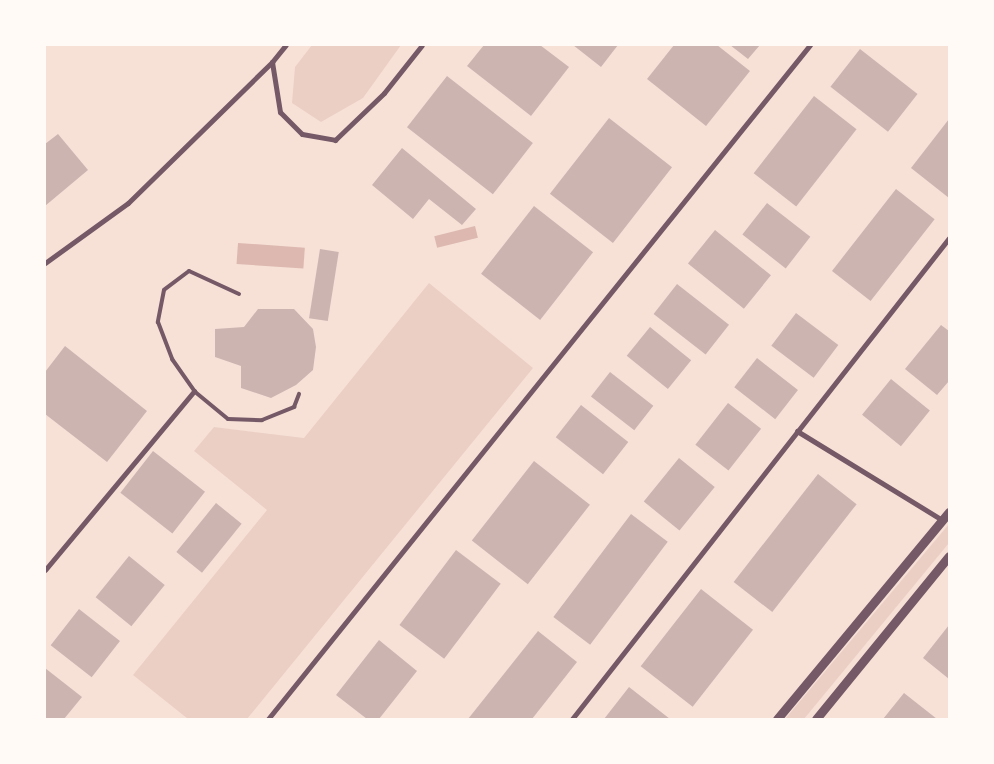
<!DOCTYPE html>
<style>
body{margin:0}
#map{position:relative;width:994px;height:764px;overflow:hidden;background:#f7e1d7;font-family:Manrope,sans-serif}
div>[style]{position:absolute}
.green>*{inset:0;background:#ebcfc5}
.water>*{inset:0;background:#dcb8b0;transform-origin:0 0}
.building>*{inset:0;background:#ccb4b1;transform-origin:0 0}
.service>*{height:4px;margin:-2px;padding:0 2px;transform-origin:2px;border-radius:2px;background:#755966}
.minor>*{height:5px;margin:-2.5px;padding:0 2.5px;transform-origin:2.5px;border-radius:2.5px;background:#755966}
.tertiary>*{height:9px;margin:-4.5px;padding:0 4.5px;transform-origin:4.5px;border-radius:4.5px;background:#755966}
span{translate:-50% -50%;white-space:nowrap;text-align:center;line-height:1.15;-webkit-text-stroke:4px #fffaf5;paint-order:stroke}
.frame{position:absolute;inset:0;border:46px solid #fffaf5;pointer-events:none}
</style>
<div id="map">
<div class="green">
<i style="clip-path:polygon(312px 45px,401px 45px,363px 98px,321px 122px,292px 103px,295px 67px)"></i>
<i style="clip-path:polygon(429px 283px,533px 368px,247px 719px,188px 719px,133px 675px,267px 510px,194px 451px,214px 427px,304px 438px)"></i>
<i style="clip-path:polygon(949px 524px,949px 543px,804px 719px,785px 719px)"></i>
</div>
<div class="water">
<i style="left:475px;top:226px;width:12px;height:42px;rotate:76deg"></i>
<i style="left:238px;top:243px;width:67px;height:21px;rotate:4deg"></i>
</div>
<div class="building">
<i style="clip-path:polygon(484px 45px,540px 45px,569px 67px,531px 116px,467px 66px)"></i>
<i style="clip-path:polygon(573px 45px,618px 45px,601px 67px)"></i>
<i style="clip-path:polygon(674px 45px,717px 45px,750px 71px,706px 126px,647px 79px)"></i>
<i style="clip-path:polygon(730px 45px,760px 45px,748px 59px)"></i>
<i style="left:860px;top:49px;width:73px;height:48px;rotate:38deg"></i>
<i style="left:447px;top:76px;width:109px;height:65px;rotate:38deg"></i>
<i style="left:814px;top:96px;width:54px;height:98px;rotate:38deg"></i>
<i style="left:609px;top:118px;width:80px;height:96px;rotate:38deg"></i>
<i style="clip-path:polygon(949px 119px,949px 198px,911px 168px)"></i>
<i style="clip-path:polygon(58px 134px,88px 170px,45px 206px,45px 144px)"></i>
<i style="clip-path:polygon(402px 148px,476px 209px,462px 225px,429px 199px,413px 219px,372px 185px)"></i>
<i style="left:896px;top:189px;width:49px;height:104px;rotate:38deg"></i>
<i style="left:767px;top:203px;width:55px;height:40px;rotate:38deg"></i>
<i style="left:534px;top:206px;width:75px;height:86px;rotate:38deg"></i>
<i style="left:715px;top:230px;width:72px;height:43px;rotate:39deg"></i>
<i style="left:320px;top:249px;width:19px;height:70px;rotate:9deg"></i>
<i style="left:677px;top:284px;width:66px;height:38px;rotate:38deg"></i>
<i style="clip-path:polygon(258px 309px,294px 309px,313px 329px,316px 347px,313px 370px,296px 385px,271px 398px,241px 388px,241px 366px,215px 357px,215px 329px,244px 327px)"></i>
<i style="left:796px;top:313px;width:53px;height:41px;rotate:37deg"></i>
<i style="clip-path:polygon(941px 325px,949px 331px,949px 381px,937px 395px,905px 369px)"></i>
<i style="left:650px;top:327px;width:53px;height:37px;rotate:39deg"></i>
<i style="clip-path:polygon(65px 346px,147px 411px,107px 462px,45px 414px,45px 372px)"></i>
<i style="left:757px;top:358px;width:52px;height:37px;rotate:38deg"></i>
<i style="left:610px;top:372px;width:55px;height:31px;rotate:38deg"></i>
<i style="left:891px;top:379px;width:50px;height:46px;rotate:39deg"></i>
<i style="left:728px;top:403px;width:42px;height:53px;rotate:38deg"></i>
<i style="left:581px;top:405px;width:60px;height:41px;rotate:38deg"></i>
<i style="left:153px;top:451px;width:66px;height:53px;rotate:38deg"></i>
<i style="left:679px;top:458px;width:46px;height:56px;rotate:39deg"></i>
<i style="left:534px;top:461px;width:71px;height:101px;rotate:38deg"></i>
<i style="left:818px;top:474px;width:49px;height:137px;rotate:38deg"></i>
<i style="left:216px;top:503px;width:33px;height:63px;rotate:39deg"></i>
<i style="left:631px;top:514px;width:46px;height:129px;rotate:37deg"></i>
<i style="left:456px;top:550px;width:56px;height:94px;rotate:37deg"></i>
<i style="left:129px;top:556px;width:46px;height:53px;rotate:39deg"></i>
<i style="left:701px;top:589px;width:66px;height:98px;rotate:38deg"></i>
<i style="left:79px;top:609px;width:52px;height:46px;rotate:38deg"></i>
<i style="clip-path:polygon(949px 625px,949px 679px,923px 658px)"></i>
<i style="clip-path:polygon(538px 631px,577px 662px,532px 719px,468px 719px)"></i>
<i style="clip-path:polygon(379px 640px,417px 671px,379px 719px,367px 719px,336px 695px)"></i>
<i style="clip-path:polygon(45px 668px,82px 697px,64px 719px,45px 719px)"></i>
<i style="clip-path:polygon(629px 687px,670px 719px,604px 719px)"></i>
<i style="clip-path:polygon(904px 693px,937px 719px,883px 719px)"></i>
</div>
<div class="service">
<i style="left:239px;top:294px;width:55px;rotate:-155.3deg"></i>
<i style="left:189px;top:271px;width:31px;rotate:143deg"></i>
<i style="left:164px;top:290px;width:33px;rotate:101deg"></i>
<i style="left:158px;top:322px;width:40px;rotate:69deg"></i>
<i style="left:172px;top:359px;width:39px;rotate:55deg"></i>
<i style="left:194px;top:391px;width:44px;rotate:39.5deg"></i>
<i style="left:228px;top:419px;width:34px;rotate:2deg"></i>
<i style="left:262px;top:420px;width:35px;rotate:-22deg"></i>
<i style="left:294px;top:407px;width:14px;rotate:-69deg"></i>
</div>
<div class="minor">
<i style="left:272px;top:62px;width:51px;rotate:80.9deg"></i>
<i style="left:280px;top:112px;width:31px;rotate:45deg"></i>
<i style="left:302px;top:134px;width:34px;rotate:10deg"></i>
<i style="left:335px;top:140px;width:68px;rotate:-43.8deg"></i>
<i style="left:384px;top:93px;width:61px;rotate:-51.6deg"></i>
<i style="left:45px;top:263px;width:102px;rotate:-35.9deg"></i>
<i style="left:128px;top:203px;width:202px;rotate:-44.4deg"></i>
<i style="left:272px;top:62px;width:22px;rotate:-51deg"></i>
<i style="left:797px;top:431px;width:170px;rotate:31.5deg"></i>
<i style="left:45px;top:570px;width:233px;rotate:-50.2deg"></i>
<i style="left:268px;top:719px;width:865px;rotate:-51.2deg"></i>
<i style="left:572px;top:719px;width:611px;rotate:-51.91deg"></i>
</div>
<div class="tertiary">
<i style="left:777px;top:719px;width:269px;rotate:-50.3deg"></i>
<i style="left:816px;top:719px;width:210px;rotate:-50.8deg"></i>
</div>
<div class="frame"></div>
</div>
